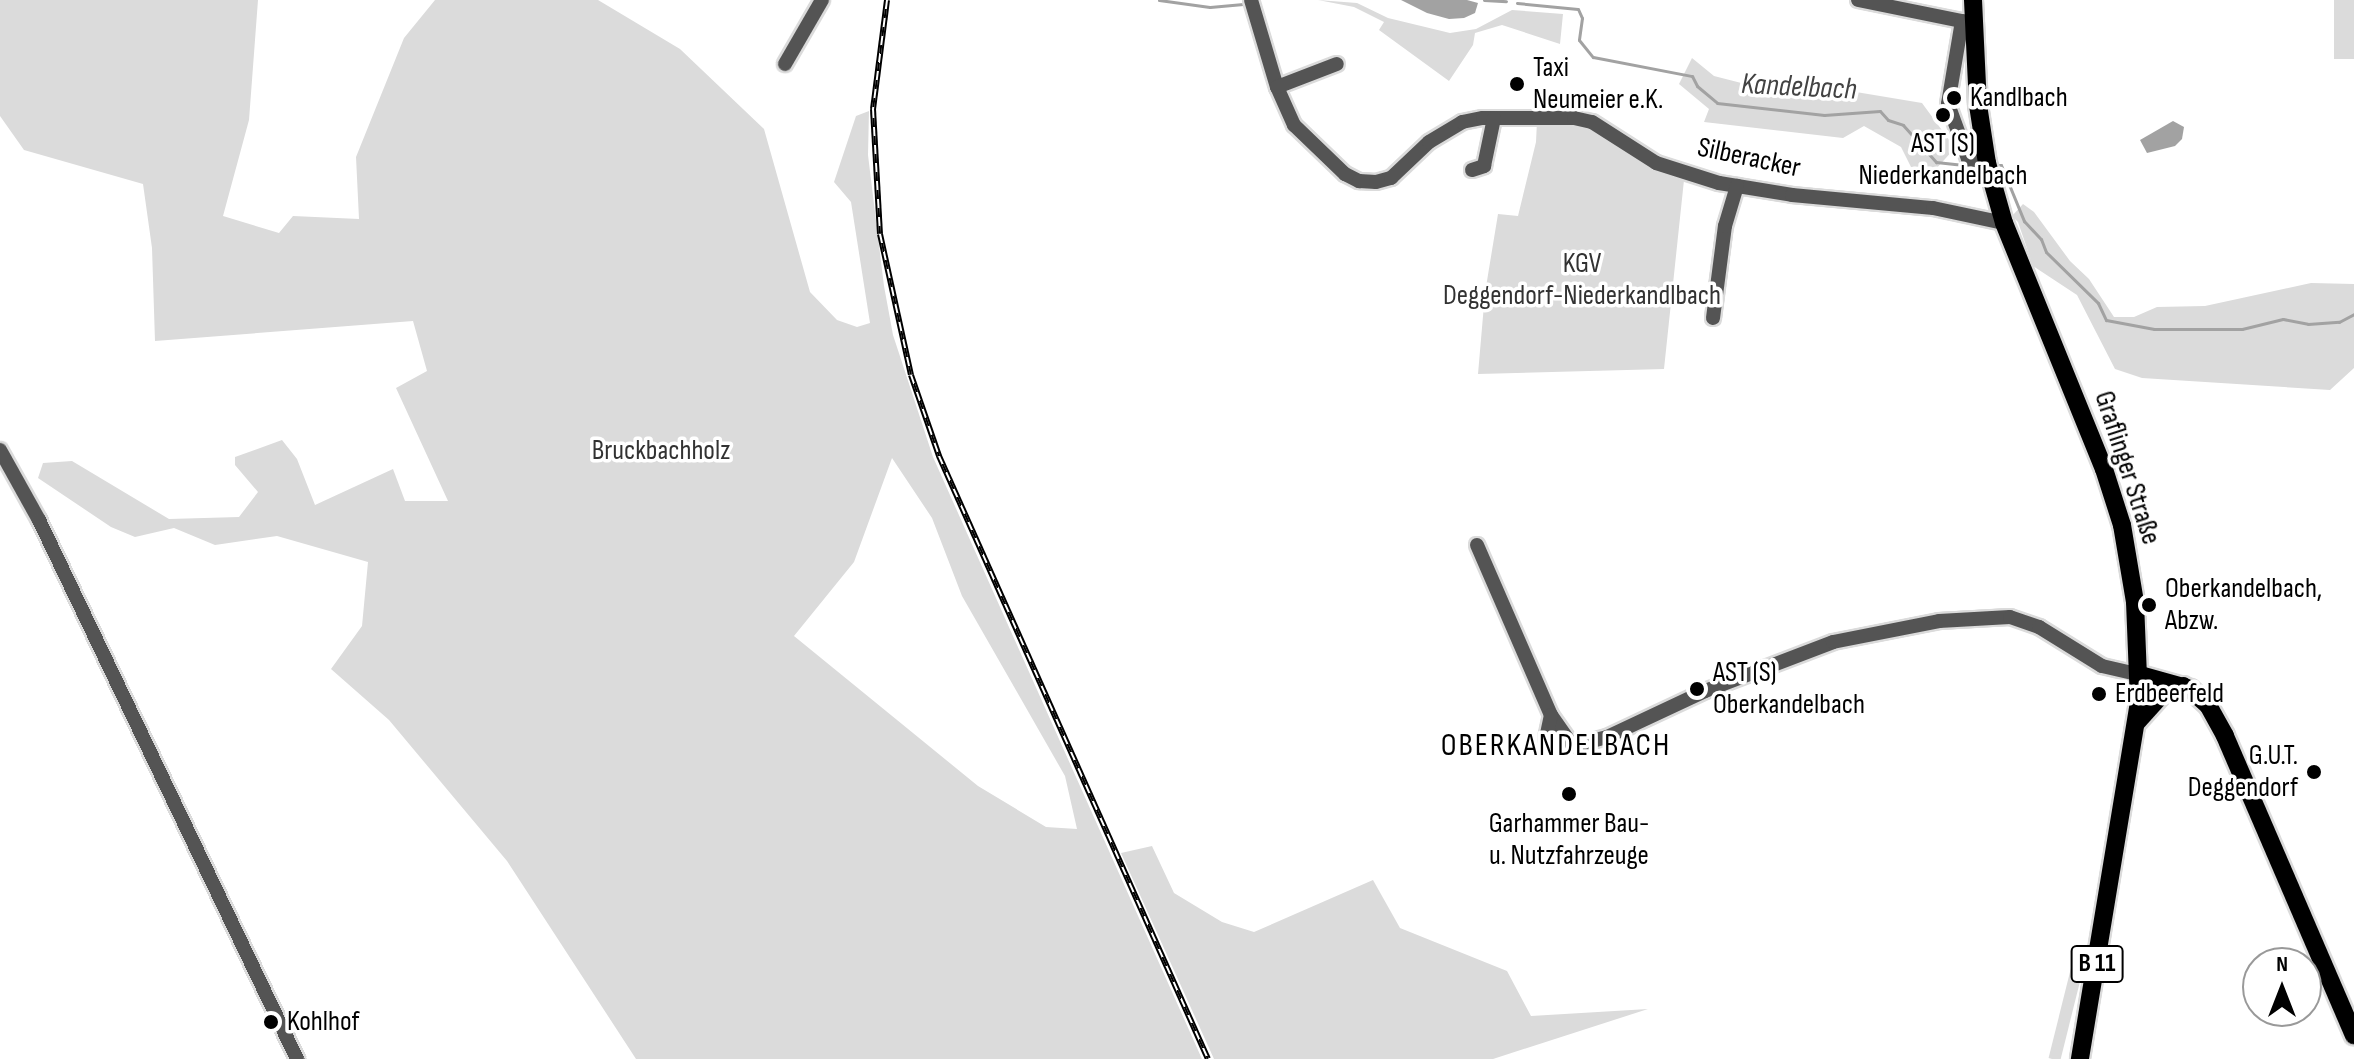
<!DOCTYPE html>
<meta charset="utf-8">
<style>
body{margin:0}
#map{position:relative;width:2354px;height:1059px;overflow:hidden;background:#fff;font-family:"Sofia Sans Condensed",sans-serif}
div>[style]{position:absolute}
.green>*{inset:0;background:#dbdbdb;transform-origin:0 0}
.water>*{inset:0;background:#a2a2a2}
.stream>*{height:3px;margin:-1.5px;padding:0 1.5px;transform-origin:1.5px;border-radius:1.5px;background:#a2a2a2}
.roads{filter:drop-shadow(2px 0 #dbdbdb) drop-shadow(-2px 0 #dbdbdb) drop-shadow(0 2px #dbdbdb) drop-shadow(0 -2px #dbdbdb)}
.minor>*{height:14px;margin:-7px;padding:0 7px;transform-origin:7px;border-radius:7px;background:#545454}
.major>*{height:18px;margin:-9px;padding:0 9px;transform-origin:9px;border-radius:9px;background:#000}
.rail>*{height:6px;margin-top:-3px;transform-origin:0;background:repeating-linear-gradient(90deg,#fff 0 9px,#000 0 18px);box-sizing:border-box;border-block:2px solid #000}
.dots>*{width:22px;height:22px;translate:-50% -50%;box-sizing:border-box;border:4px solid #fff;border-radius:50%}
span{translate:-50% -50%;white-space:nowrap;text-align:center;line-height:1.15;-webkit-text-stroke:7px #fff;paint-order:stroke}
.shield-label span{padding:2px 6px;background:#fff;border:2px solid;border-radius:6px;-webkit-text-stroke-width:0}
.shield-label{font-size:26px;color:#000;font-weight:700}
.poi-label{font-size:28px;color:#000}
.left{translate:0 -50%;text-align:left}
.right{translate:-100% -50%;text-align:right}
.street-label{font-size:28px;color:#000}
.park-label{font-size:28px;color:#323232}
.water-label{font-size:30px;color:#434343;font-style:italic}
.quarter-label{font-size:32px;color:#000;letter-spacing:2px}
.north{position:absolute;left:2242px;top:947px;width:80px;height:80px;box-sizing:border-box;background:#fff;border:2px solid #999;border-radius:50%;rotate:0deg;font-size:22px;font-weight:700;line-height:32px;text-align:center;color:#000}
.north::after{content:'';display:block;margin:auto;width:28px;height:36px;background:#000;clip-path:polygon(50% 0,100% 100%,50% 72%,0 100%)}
</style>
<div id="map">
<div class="green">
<i style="clip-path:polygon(evenodd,0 0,258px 0,249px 120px,223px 216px,279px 233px,293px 216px,359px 219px,356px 157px,404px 38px,435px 0,598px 0,680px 49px,764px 129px,810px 292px,837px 320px,857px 327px,870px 323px,851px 202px,834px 182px,856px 116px,869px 111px,868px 155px,884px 286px,893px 335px,933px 457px,1202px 1059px,636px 1059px,507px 861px,389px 720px,331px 669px,362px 626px,368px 562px,277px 536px,215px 545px,174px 528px,135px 537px,111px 527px,38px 478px,43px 463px,72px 461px,169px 519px,239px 517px,258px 492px,235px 465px,235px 457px,282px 440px,297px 459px,315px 505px,393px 469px,405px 501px,448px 501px,396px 388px,427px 371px,413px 321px,155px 341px,152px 248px,143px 184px,24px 150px,0 116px,0 0,892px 458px,932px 518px,962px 596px,1065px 776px,1077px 829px,1046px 827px,978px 786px,794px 636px,854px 562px,892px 458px)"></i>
<i style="clip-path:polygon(1318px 0,1357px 3px,1388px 18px,1450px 33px,1476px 29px,1512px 10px,1563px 14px,1560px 44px,1502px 25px,1475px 33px,1473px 45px,1449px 81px,1379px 30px,1384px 22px,1354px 7px)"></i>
<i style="left:2334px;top:0;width:20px;height:59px"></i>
<i style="clip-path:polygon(1692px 58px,1714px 76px,1753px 86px,1815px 93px,1826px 87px,1922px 103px,1955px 148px,1935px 170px,1911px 167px,1901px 147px,1864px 126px,1843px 138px,1704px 122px,1709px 109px,1679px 84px)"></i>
<i style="clip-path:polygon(1537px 121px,1588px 126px,1653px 169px,1684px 180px,1664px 369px,1478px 374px,1485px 293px,1498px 214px,1518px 216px,1536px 142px)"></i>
<i style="clip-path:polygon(2023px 204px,2034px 212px,2070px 261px,2089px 279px,2114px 317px,2134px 317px,2157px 307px,2205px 306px,2311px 283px,2354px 284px,2354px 368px,2330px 390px,2142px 378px,2115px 369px,2077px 295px,2033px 266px,2018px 222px,2012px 216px)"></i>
<i style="clip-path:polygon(1152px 846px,1174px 893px,1222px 922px,1254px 932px,1373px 880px,1400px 928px,1507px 971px,1531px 1016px,1648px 1009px,1493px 1059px,1214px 1059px,1121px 853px)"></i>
<i style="left:2072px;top:964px;width:12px;height:97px;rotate:14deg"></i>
</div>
<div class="water">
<i style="clip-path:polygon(1401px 0,1467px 0,1478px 3px,1475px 13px,1464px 18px,1449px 19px,1427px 13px)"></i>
<i style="clip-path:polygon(2173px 121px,2184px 127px,2182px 139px,2175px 146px,2147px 153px,2140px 140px)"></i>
</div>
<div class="stream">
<i style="left:1159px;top:0;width:51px;rotate:7.8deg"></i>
<i style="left:1210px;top:7px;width:36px;rotate:-5deg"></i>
<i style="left:1484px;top:0;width:22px;rotate:3deg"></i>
<i style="left:1517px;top:3px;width:61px;rotate:5.6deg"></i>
<i style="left:1578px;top:9px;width:10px;rotate:66deg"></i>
<i style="left:1582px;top:18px;width:22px;rotate:98deg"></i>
<i style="left:1579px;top:40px;width:22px;rotate:51deg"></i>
<i style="left:1593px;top:57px;width:101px;rotate:10.9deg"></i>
<i style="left:1692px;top:76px;width:11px;rotate:63deg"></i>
<i style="left:1697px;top:86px;width:26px;rotate:40deg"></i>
<i style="left:1717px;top:103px;width:108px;rotate:6.4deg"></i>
<i style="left:1824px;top:115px;width:56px;rotate:-4.1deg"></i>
<i style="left:1880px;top:111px;width:12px;rotate:48deg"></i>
<i style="left:1888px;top:120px;width:16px;rotate:18deg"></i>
<i style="left:1903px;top:125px;width:50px;rotate:48.3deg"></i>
<i style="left:1936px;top:162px;width:30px;rotate:6deg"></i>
<i style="left:1997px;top:165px;width:4px"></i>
<i style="left:2001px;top:165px;width:61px;rotate:67.7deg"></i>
<i style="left:2024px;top:221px;width:25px;rotate:47deg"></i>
<i style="left:2041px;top:239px;width:14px;rotate:69deg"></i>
<i style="left:2046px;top:252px;width:73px;rotate:44.4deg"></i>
<i style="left:2098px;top:303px;width:19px;rotate:65deg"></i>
<i style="left:2106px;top:320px;width:49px;rotate:10.6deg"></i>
<i style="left:2154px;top:329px;width:88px"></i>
<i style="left:2242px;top:329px;width:42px;rotate:-13.7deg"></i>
<i style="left:2283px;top:319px;width:25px;rotate:11deg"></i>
<i style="left:2308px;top:324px;width:31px;rotate:-4deg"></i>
<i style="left:2339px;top:322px;width:17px;rotate:-28deg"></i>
</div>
<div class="roads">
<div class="minor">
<i style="left:1251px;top:0;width:91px;rotate:73.4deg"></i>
<i style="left:1277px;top:87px;width:42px;rotate:65.9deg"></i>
<i style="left:1294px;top:125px;width:71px;rotate:43.9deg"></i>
<i style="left:1345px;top:174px;width:16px;rotate:27deg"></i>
<i style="left:1359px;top:181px;width:17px;rotate:3deg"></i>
<i style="left:1376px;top:182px;width:16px;rotate:-15deg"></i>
<i style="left:1391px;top:178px;width:52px;rotate:-43.5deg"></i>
<i style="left:1429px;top:142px;width:39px;rotate:-31deg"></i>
<i style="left:1462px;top:122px;width:21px;rotate:-11deg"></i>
<i style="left:1483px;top:118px;width:91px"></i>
<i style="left:1574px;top:118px;width:18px;rotate:13deg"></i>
<i style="left:1592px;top:122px;width:76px;rotate:32.6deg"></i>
<i style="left:1656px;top:163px;width:66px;rotate:17.6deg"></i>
<i style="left:1719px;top:183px;width:74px;rotate:9.3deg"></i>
<i style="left:1792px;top:195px;width:142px;rotate:5.3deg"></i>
<i style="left:1933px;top:208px;width:73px;rotate:11.9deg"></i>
<i style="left:1858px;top:0;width:115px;rotate:11.5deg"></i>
<i style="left:1962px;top:21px;width:84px;rotate:99.6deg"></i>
<i style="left:1948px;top:104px;width:59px;rotate:70deg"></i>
<i style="left:1968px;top:159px;width:19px;rotate:12deg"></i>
<i style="left:785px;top:64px;width:74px;rotate:-60deg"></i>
<i style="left:1277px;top:87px;width:64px;rotate:-21deg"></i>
<i style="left:1472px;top:170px;width:13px;rotate:-18deg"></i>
<i style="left:1484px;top:166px;width:49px;rotate:-78.2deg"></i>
<i style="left:1713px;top:318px;width:93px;rotate:-82.6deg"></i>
<i style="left:1725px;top:226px;width:42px;rotate:-73.3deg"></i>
<i style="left:0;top:450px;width:80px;rotate:60.9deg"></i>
<i style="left:39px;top:520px;width:598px;rotate:64.42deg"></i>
<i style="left:1477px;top:545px;width:185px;rotate:66.5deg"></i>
<i style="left:1551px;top:715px;width:32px;rotate:55deg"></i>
<i style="left:1569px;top:741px;width:9px;rotate:27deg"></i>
<i style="left:1577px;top:745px;width:31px;rotate:-15deg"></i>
<i style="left:1607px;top:737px;width:108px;rotate:-25.1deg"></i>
<i style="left:1705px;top:691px;width:137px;rotate:-20.9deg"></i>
<i style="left:1833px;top:642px;width:108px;rotate:-11.2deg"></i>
<i style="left:1939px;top:621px;width:71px;rotate:-3.2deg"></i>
<i style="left:2010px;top:617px;width:31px;rotate:19deg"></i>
<i style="left:2039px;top:627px;width:74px;rotate:31.8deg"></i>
<i style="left:2102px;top:666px;width:39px;rotate:13deg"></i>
<i style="left:1551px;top:715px;width:24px;rotate:102deg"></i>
<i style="left:1546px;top:738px;width:23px;rotate:7deg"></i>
</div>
<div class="major">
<i style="left:1973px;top:0;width:105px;rotate:87.3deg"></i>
<i style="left:1978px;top:105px;width:59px;rotate:81.2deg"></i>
<i style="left:1987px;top:163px;width:62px;rotate:74.2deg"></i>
<i style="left:2004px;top:223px;width:266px;rotate:67.9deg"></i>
<i style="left:2104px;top:469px;width:59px;rotate:72.2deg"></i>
<i style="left:2122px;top:525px;width:78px;rotate:80.4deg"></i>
<i style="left:2135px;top:602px;width:100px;rotate:87.7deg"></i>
<i style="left:2139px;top:702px;width:362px;rotate:99.4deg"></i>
<i style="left:2140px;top:675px;width:52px;rotate:15.6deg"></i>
<i style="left:2190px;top:689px;width:24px;rotate:42deg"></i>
<i style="left:2208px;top:705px;width:35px;rotate:61deg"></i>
<i style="left:2225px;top:736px;width:326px;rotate:66.7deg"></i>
<i style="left:2137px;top:722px;width:38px;rotate:-48deg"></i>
<i style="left:2162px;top:694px;width:23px;rotate:-20deg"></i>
</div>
</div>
<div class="rail">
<i style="left:887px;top:0;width:110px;rotate:97.3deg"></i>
<i style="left:873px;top:109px;width:125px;rotate:86.8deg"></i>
<i style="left:880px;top:234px;width:144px;rotate:77.6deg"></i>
<i style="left:911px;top:375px;width:86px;rotate:70.9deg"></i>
<i style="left:939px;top:456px;width:660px;rotate:65.96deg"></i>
</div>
<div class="dots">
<i style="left:1517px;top:84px;background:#000"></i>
<i style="left:1954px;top:98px;background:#000"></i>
<i style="left:1943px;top:115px;background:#000"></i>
<i style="left:2149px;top:605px;background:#000"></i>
<i style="left:1697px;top:689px;background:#000"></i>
<i style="left:2099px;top:694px;background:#000"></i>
<i style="left:2314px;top:772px;background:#000"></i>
<i style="left:1569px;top:794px;background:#000"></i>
<i style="left:271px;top:1022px;background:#000"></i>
</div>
<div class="shield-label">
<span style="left:2097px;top:964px">B 11</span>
</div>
<div class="poi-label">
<span class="left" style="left:1533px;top:84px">Taxi<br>Neumeier e.K.</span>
<span class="left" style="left:1970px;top:98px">Kandlbach</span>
<span style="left:1943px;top:160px">AST (S)<br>Niederkandelbach</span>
<span class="left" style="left:2165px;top:605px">Oberkandelbach,<br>Abzw.</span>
<span class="left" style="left:1713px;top:689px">AST (S)<br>Oberkandelbach</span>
<span class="left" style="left:2115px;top:694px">Erdbeerfeld</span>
<span class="right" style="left:2298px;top:772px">G.U.T.<br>Deggendorf</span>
<span style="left:1569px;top:840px">Garhammer Bau-<br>u. Nutzfahrzeuge</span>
<span class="left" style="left:287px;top:1022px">Kohlhof</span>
</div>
<div class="street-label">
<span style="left:1749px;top:158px;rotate:12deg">Silberacker</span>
<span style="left:2127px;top:468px;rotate:72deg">Graflinger Straße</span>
</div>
<div class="park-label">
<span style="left:1582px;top:280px">KGV<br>Deggendorf-Niederkandlbach</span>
<span style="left:661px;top:451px">Bruckbachholz</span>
</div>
<div class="water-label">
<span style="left:1799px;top:87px;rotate:3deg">Kandelbach</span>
</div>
<div class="quarter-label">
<span style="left:1556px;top:746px">OBERKANDELBACH</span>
</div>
<div class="north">N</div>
</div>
